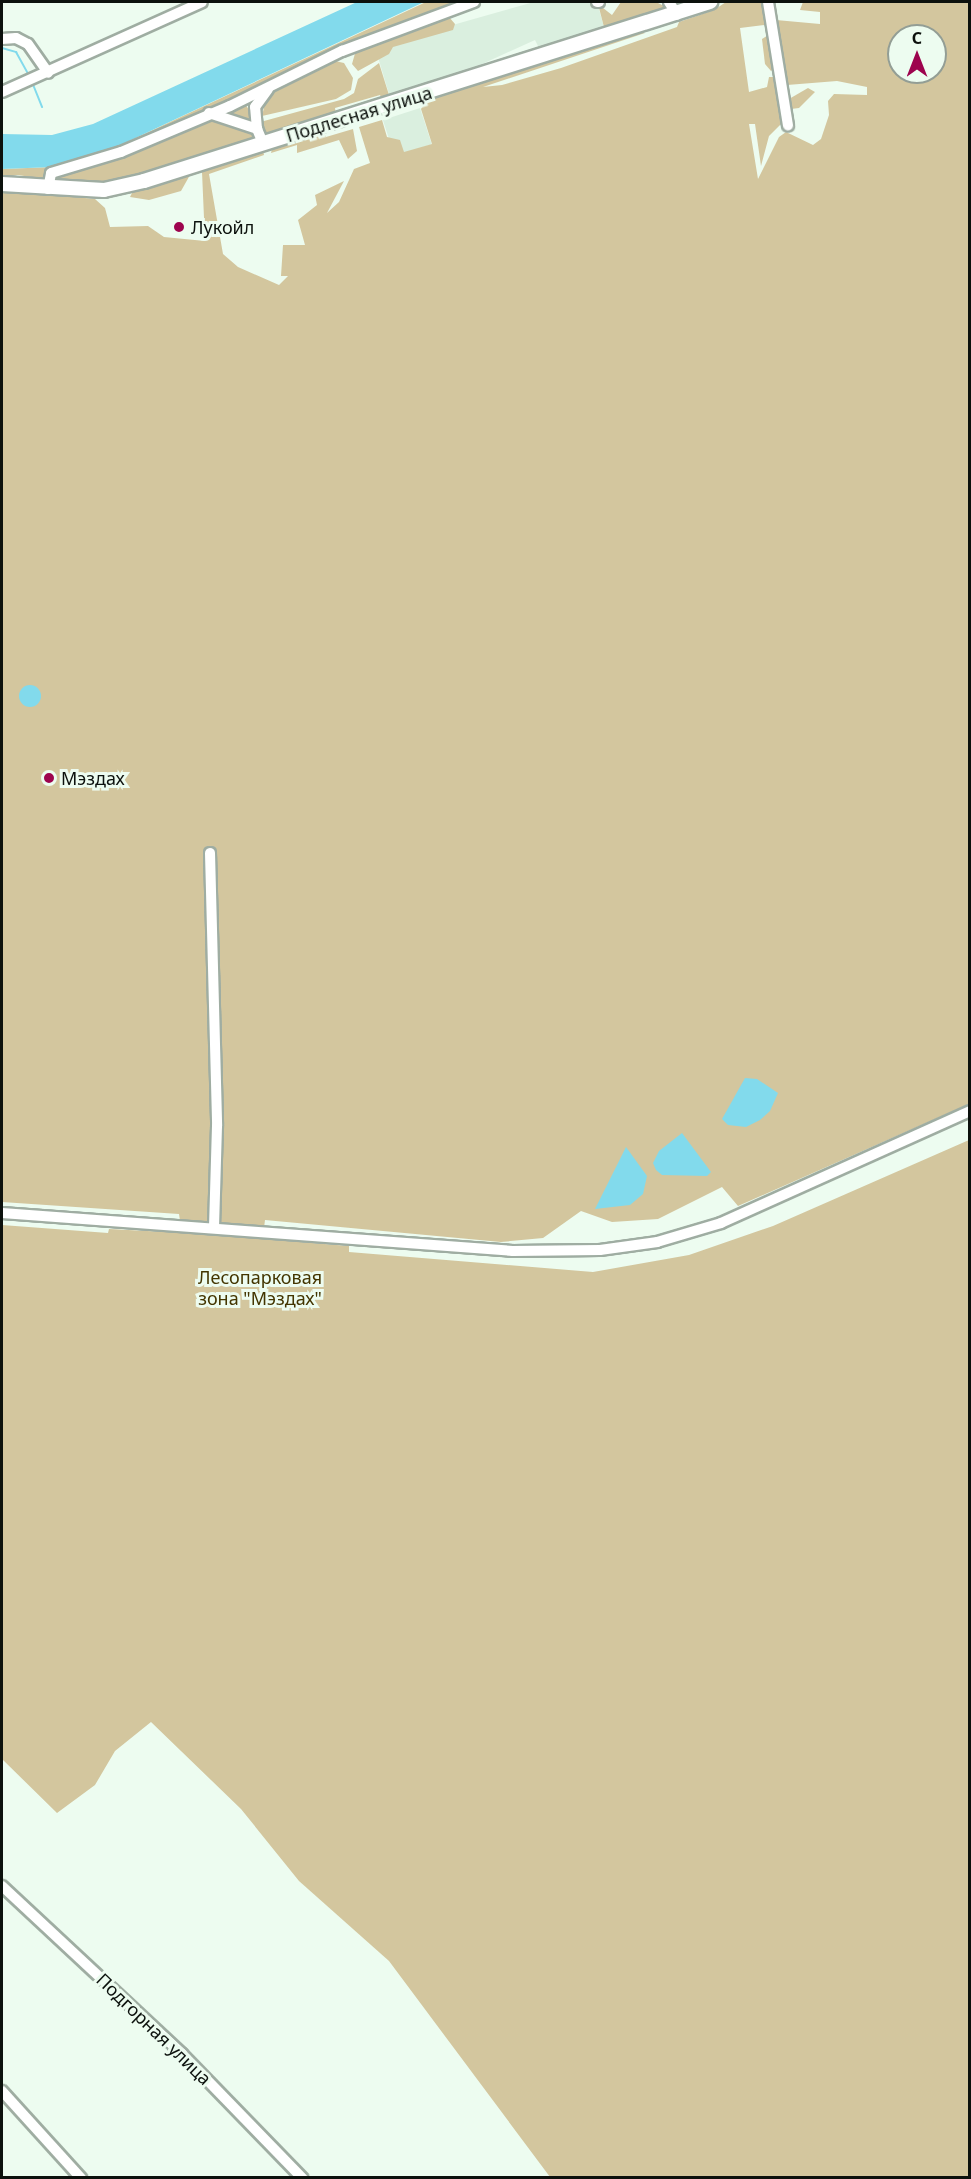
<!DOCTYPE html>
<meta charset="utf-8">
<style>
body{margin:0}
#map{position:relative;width:971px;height:2179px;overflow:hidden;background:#edfcf0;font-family:"Noto Sans",sans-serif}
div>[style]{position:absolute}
.built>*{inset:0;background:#daefdf;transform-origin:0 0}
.green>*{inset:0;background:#d3c69e}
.water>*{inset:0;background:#82daec}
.round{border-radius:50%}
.stream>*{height:2px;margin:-1px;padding:0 1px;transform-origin:1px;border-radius:1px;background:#82daec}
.roads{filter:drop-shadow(2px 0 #9fada2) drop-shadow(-2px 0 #9fada2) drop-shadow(0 2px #9fada2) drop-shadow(0 -2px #9fada2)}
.minor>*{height:10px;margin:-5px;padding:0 5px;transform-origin:5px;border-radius:5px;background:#fff}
.major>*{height:14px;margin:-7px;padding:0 7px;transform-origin:7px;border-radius:7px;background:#fff}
.dots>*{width:16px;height:16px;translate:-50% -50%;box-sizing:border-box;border:3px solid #edfcf0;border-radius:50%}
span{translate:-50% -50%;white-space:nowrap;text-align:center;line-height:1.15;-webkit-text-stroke:6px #edfcf0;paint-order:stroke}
.street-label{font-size:18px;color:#0c110d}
.poi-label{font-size:18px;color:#0c110d}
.left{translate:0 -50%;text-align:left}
.park-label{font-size:18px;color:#433500}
.frame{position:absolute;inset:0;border:3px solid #0c110d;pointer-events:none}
.north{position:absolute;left:887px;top:24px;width:60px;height:60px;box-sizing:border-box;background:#edfcf0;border:2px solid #939e95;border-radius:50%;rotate:0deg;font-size:16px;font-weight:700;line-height:24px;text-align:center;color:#0c110d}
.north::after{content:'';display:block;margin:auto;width:21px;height:27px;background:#9d044e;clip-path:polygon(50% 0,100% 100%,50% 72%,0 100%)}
</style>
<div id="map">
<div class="built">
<i style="clip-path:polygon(534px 2px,597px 2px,604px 27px,539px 48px,535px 40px,469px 70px,389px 94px,375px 47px)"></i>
<i style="left:420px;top:108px;width:38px;height:39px;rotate:72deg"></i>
</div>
<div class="green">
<i style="clip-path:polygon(426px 2px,466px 2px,312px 61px,213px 109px,253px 133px,253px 140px,97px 186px,17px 175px,2px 178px,2px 169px,53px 167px,93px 158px)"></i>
<i style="clip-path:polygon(621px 2px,656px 2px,668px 8px,540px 52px,539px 48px,604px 27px,598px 4px,612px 15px)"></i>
<i style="clip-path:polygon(evenodd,726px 2px,764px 2px,765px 25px,740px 28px,749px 92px,767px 87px,769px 77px,776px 77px,783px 122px,769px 136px,761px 166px,755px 124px,749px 124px,758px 179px,779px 137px,786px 132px,813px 145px,821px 139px,829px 115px,828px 101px,834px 94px,867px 95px,867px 87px,837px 81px,787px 85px,776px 20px,820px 24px,820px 12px,800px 10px,803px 2px,969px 2px,969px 1104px,738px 1206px,722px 1187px,658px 1219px,612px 1222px,581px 1211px,543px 1238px,501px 1242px,265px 1220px,264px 1228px,180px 1221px,179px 1214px,2px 1202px,2px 190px,95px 199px,105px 208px,110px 227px,148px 226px,164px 237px,205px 241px,202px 172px,263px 151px,264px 155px,209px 174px,223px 254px,238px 267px,279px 285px,288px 276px,281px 276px,283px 245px,305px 245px,298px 220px,317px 205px,315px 195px,344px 181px,327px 213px,339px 202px,354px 169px,370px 163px,359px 127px,382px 120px,387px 137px,400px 140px,404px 152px,432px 144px,421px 109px,425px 102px,392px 112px,391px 109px,638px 32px,645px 33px,483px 87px,502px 85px,561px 68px,677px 27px,679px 22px,714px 10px,726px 2px,899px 36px,935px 36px,935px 72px,899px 72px,899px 36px)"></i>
<i style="clip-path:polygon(449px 17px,455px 24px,453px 30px,393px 47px,389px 54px,358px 71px,352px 64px,356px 50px)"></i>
<i style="clip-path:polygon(770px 34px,775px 68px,771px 71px,765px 64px,762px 39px)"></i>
<i style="clip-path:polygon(335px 61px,344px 63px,353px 78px,351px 90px,336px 99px,262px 116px,266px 99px,284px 80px)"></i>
<i style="clip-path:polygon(379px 63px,389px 95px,469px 70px,470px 74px,382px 99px,380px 95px,335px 108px,336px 115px,269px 134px,262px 131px,260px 123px,264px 121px,344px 99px,354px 93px,358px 79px)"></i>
<i style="clip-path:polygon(808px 88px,815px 92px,799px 108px,791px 109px,789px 99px)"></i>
<i style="clip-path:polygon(244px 102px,249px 110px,250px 122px,228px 113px)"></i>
<i style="clip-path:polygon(353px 129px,357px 151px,348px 159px,339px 140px,297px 153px,297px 145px,271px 153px,272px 149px,324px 133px,326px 137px)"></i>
<i style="clip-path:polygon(183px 175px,190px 175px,181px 191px,149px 200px,130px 197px,133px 191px)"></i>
<i style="clip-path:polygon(969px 1140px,969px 2177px,550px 2177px,389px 1961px,299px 1881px,241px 1809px,151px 1722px,115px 1751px,95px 1785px,57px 1813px,2px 1759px,2px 1225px,108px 1233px,109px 1229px,204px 1234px,349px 1246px,349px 1252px,593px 1272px,689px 1255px,773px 1226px)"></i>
</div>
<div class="water">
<i style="clip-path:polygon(357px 2px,424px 2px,93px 158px,53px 167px,2px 169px,2px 134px,52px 135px,93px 124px)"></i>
<i class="round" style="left:19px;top:685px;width:22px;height:22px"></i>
<i style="clip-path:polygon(745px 1078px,757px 1079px,778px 1093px,770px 1111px,760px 1120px,746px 1127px,728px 1125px,722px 1119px)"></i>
<i style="clip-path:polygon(682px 1133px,711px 1172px,707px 1176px,662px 1175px,656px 1170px,653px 1163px,659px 1151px)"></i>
<i style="clip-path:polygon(626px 1147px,647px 1176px,643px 1194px,630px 1205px,595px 1209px)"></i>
</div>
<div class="stream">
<i style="left:2px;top:48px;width:15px;rotate:16deg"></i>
<i style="left:16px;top:52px;width:29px;rotate:61deg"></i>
<i style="left:32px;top:82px;width:27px;rotate:68deg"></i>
</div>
<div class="roads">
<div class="minor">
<i style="left:597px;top:2px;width:2px"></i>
<i style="left:669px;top:2px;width:15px;rotate:58deg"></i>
<i style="left:768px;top:2px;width:125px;rotate:80.8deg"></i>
<i style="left:2px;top:39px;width:14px;rotate:-4deg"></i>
<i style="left:16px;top:38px;width:13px;rotate:27deg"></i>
<i style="left:28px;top:44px;width:35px;rotate:55deg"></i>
<i style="left:2px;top:92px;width:219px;rotate:-24.2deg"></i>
<i style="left:209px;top:113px;width:51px;rotate:18.4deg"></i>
<i style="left:257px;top:129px;width:15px;rotate:67deg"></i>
<i style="left:257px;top:129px;width:22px;rotate:-95deg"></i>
<i style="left:255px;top:107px;width:22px;rotate:-54deg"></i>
<i style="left:48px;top:189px;width:16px;rotate:-79deg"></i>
<i style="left:51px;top:173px;width:73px;rotate:-16.7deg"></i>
<i style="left:121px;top:152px;width:118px;rotate:-22.9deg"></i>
<i style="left:230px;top:106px;width:125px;rotate:-26.2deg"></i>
<i style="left:342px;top:51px;width:141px;rotate:-20.4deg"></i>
<i style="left:210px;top:853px;width:273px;rotate:88.5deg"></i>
<i style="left:217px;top:1126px;width:101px;rotate:91.7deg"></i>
<i style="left:2px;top:1213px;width:512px;rotate:4.25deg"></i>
<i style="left:513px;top:1251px;width:87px;rotate:-0.7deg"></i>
<i style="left:600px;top:1250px;width:58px;rotate:-8deg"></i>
<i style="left:657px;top:1242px;width:67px;rotate:-16.5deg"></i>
<i style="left:721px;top:1223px;width:273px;rotate:-24.2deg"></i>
<i style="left:2px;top:1886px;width:246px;rotate:43deg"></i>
<i style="left:182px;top:2054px;width:173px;rotate:45.9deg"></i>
<i style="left:2px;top:2091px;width:118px;rotate:47.8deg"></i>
</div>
<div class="major">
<i style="left:2px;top:184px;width:102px;rotate:3.4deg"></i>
<i style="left:104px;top:190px;width:41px;rotate:-12.7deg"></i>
<i style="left:144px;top:181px;width:594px;rotate:-17.55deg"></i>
</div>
</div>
<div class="dots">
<i style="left:179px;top:227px;background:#9d044e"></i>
<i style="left:49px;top:778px;background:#9d044e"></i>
</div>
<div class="street-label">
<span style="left:359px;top:114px;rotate:-17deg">Подлесная улица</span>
<span style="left:154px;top:2029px;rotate:44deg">Подгорная улица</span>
</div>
<div class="poi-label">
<span class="left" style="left:191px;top:227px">Лукойл</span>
<span class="left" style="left:61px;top:778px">Мэздах</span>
</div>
<div class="park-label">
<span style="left:260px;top:1288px">Лесопарковая<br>зона "Мэздах"</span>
</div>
<div class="frame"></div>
<div class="north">С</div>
</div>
